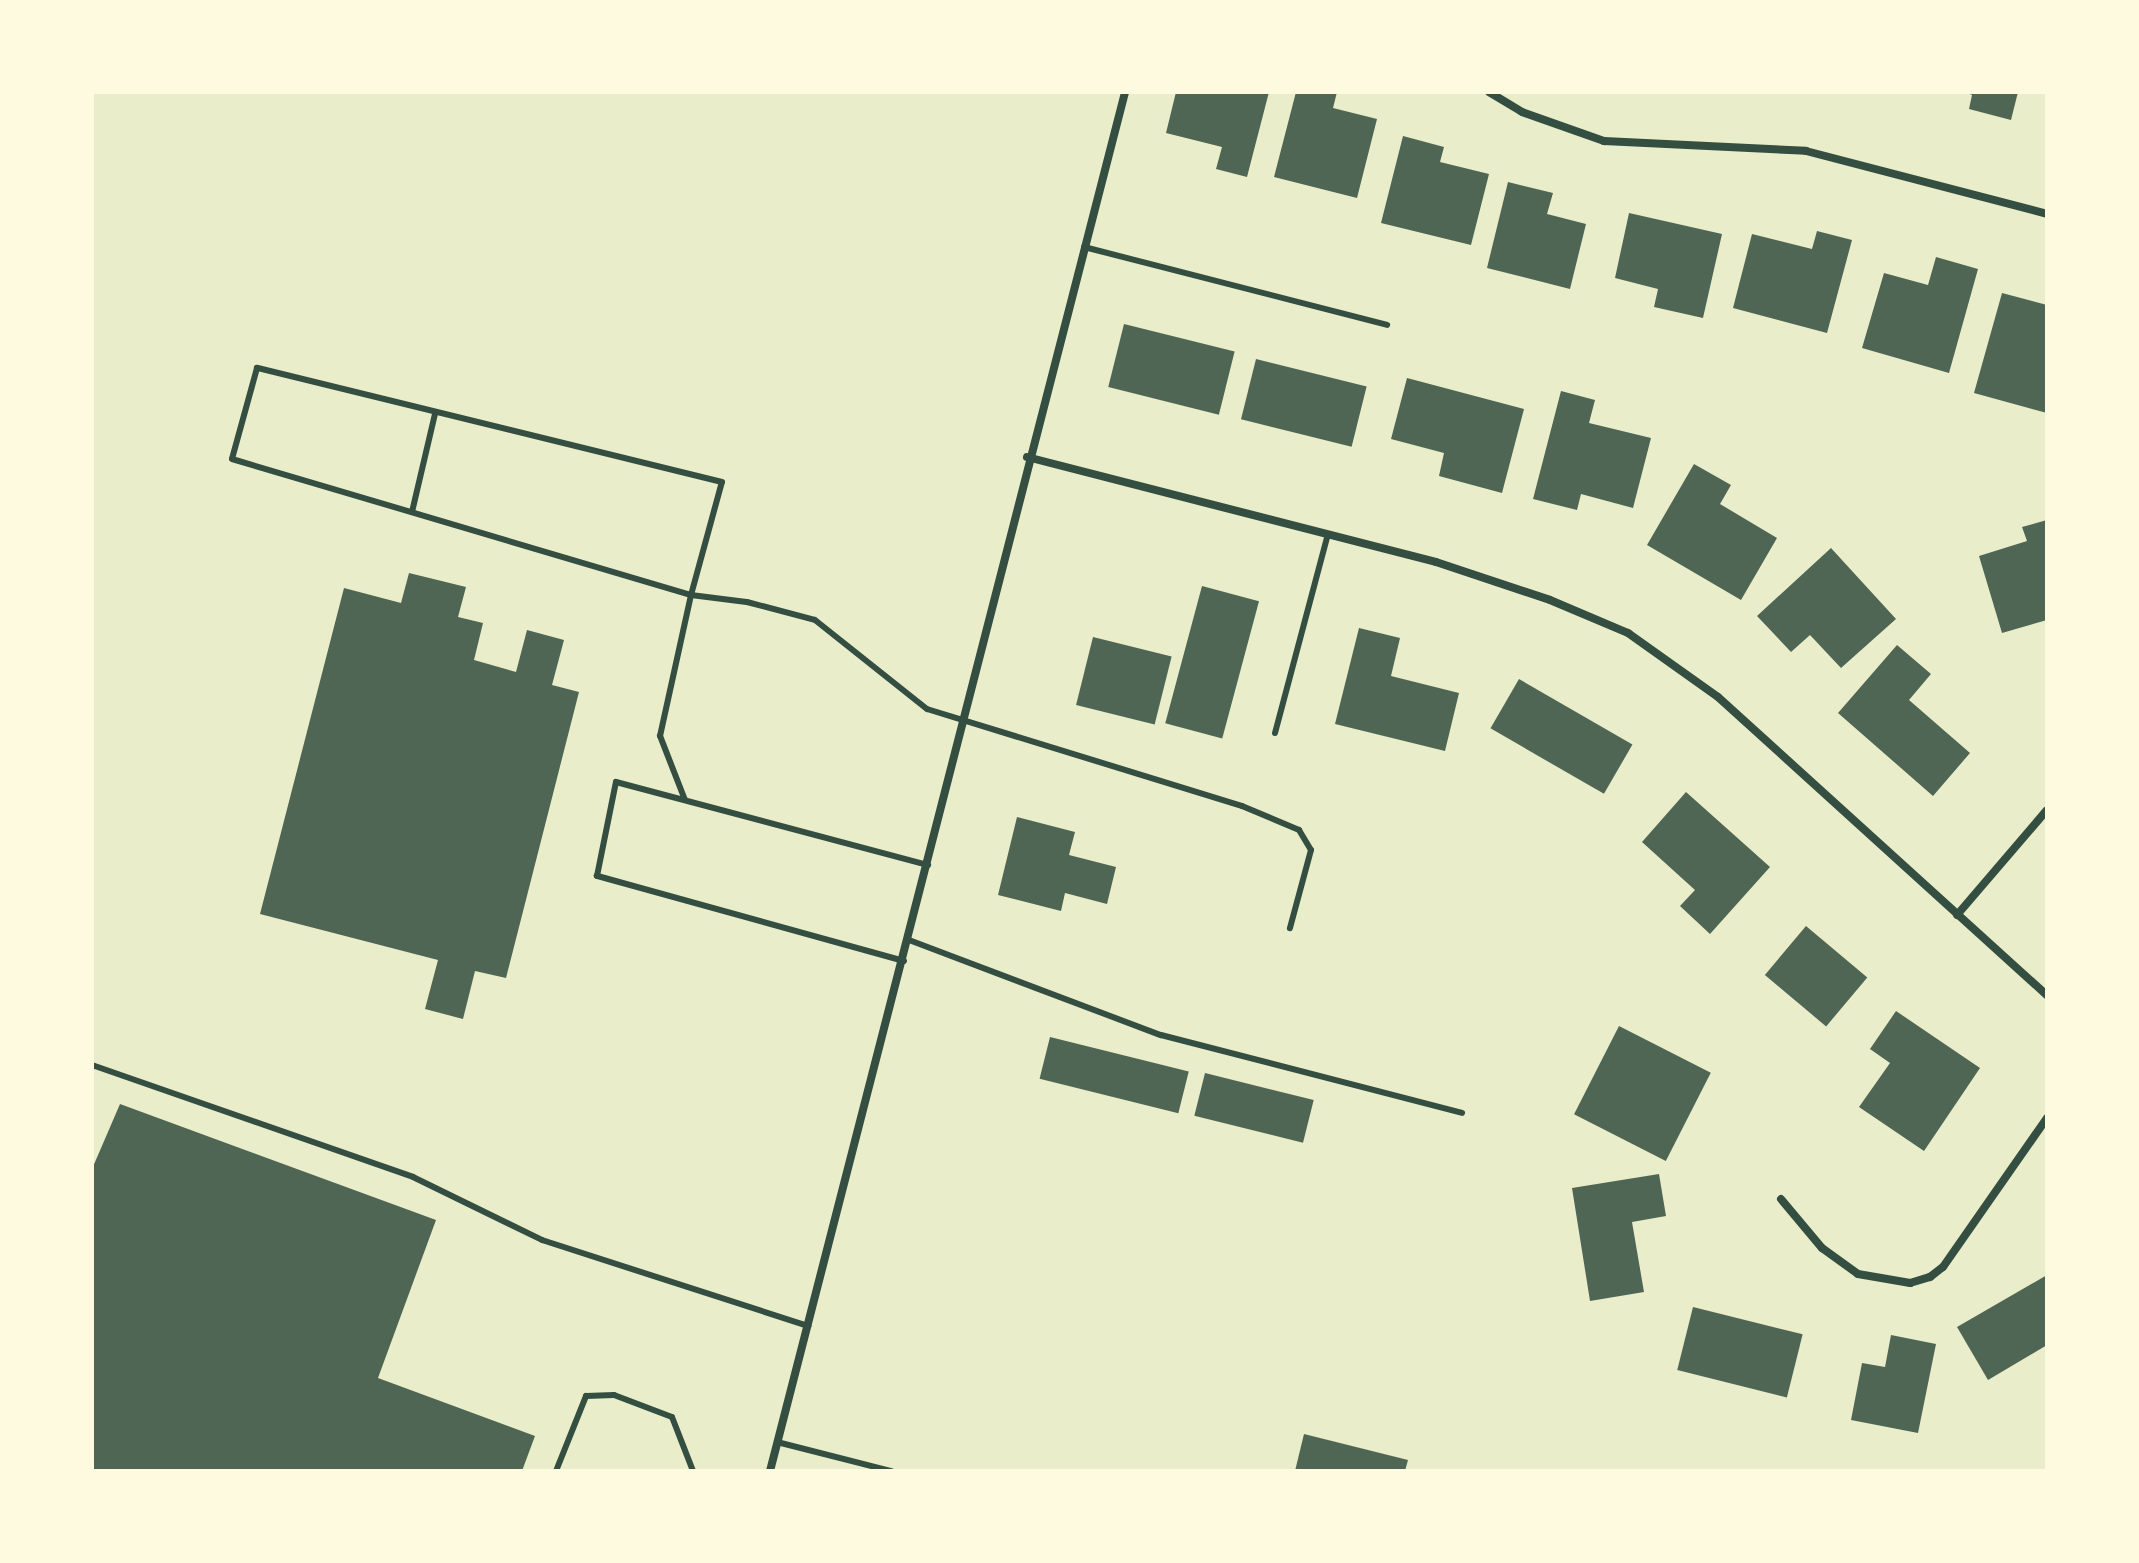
<!DOCTYPE html>
<style>
body{margin:0}
#map{position:relative;width:2139px;height:1563px;overflow:hidden;background:#e9edc9;font-family:"Alegreya Sans",sans-serif}
div>[style]{position:absolute}
.building>*{inset:0;background:#4f6655;transform-origin:0 0}
.service>*{height:6px;margin:-3px;padding:0 3px;transform-origin:3px;border-radius:3px;background:#344e41}
.minor>*{height:8px;margin:-4px;padding:0 4px;transform-origin:4px;border-radius:4px;background:#344e41}
span{translate:-50% -50%;white-space:nowrap;text-align:center;line-height:1.15;-webkit-text-stroke:6px #fefae0;paint-order:stroke}
.frame{position:absolute;inset:0;border:94px solid #fefae0;pointer-events:none}
</style>
<div id="map">
<div class="building">
<i style="clip-path:polygon(1176px 92px,1269px 92px,1247px 177px,1216px 169px,1222px 147px,1166px 133px)"></i>
<i style="clip-path:polygon(1296px 92px,1337px 92px,1333px 108px,1377px 119px,1357px 198px,1274px 177px)"></i>
<i style="clip-path:polygon(1965px 92px,2018px 92px,2011px 120px,1969px 109px,1972px 95px)"></i>
<i style="clip-path:polygon(1403px 136px,1444px 147px,1440px 162px,1489px 174px,1471px 245px,1381px 223px)"></i>
<i style="clip-path:polygon(1508px 182px,1553px 193px,1547px 214px,1586px 224px,1570px 289px,1487px 268px)"></i>
<i style="clip-path:polygon(1629px 213px,1722px 234px,1703px 318px,1654px 307px,1658px 289px,1615px 278px)"></i>
<i style="clip-path:polygon(1817px 231px,1852px 240px,1827px 333px,1733px 308px,1752px 234px,1812px 249px)"></i>
<i style="clip-path:polygon(1936px 257px,1978px 269px,1949px 373px,1862px 348px,1884px 273px,1928px 285px)"></i>
<i style="clip-path:polygon(2002px 293px,2047px 305px,2047px 413px,1974px 393px)"></i>
<i style="left:1124px;top:324px;width:114px;height:65px;rotate:14deg"></i>
<i style="left:1256px;top:359px;width:114px;height:62px;rotate:14deg"></i>
<i style="clip-path:polygon(1407px 378px,1524px 409px,1502px 493px,1439px 476px,1444px 453px,1391px 439px)"></i>
<i style="clip-path:polygon(1561px 391px,1595px 400px,1589px 423px,1651px 438px,1633px 508px,1581px 494px,1577px 510px,1533px 499px)"></i>
<i style="clip-path:polygon(1694px 464px,1731px 485px,1720px 504px,1777px 538px,1741px 600px,1647px 545px)"></i>
<i style="clip-path:polygon(2047px 520px,2047px 620px,2002px 633px,1979px 556px,2027px 541px,2022px 527px)"></i>
<i style="clip-path:polygon(1831px 548px,1896px 619px,1841px 668px,1810px 635px,1791px 652px,1757px 616px)"></i>
<i style="clip-path:polygon(409px 573px,466px 587px,458px 617px,483px 623px,474px 660px,516px 672px,527px 630px,564px 640px,552px 685px,579px 692px,506px 978px,475px 971px,463px 1019px,425px 1009px,438px 960px,260px 914px,344px 588px,401px 603px)"></i>
<i style="left:1202px;top:586px;width:59px;height:142px;rotate:15deg"></i>
<i style="clip-path:polygon(1359px 628px,1400px 638px,1391px 676px,1459px 693px,1445px 751px,1335px 724px)"></i>
<i style="left:1093px;top:637px;width:81px;height:70px;rotate:14deg"></i>
<i style="clip-path:polygon(1897px 645px,1931px 674px,1909px 700px,1970px 753px,1933px 796px,1838px 713px)"></i>
<i style="left:1519px;top:679px;width:131px;height:57px;rotate:30deg"></i>
<i style="clip-path:polygon(1686px 792px,1770px 867px,1710px 934px,1680px 906px,1695px 890px,1642px 842px)"></i>
<i style="clip-path:polygon(1017px 817px,1075px 832px,1069px 855px,1116px 867px,1107px 904px,1065px 893px,1061px 911px,998px 895px)"></i>
<i style="left:1806px;top:926px;width:80px;height:64px;rotate:40deg"></i>
<i style="clip-path:polygon(1896px 1011px,1980px 1068px,1924px 1151px,1859px 1107px,1890px 1063px,1870px 1049px)"></i>
<i style="left:1619px;top:1026px;width:103px;height:99px;rotate:27deg"></i>
<i style="left:1050px;top:1037px;width:143px;height:43px;rotate:14deg"></i>
<i style="left:1205px;top:1073px;width:112px;height:44px;rotate:14deg"></i>
<i style="clip-path:polygon(120px 1104px,436px 1220px,378px 1378px,535px 1436px,522px 1471px,92px 1471px,92px 1169px)"></i>
<i style="clip-path:polygon(1659px 1174px,1666px 1216px,1632px 1222px,1644px 1292px,1590px 1301px,1572px 1188px)"></i>
<i style="clip-path:polygon(2047px 1275px,2047px 1345px,1988px 1380px,1957px 1327px)"></i>
<i style="left:1693px;top:1307px;width:113px;height:65px;rotate:14deg"></i>
<i style="clip-path:polygon(1891px 1335px,1936px 1344px,1918px 1433px,1851px 1420px,1862px 1363px,1885px 1367px)"></i>
<i style="clip-path:polygon(1304px 1434px,1408px 1460px,1405px 1471px,1295px 1471px)"></i>
</div>
<div class="service">
<i style="left:1084px;top:247px;width:313px;rotate:14.4deg"></i>
<i style="left:412px;top:512px;width:101px;rotate:-76.8deg"></i>
<i style="left:1275px;top:733px;width:206px;rotate:-75.1deg"></i>
<i style="left:685px;top:800px;width:69px;rotate:-111.3deg"></i>
<i style="left:660px;top:736px;width:144px;rotate:-77.6deg"></i>
<i style="left:691px;top:595px;width:117px;rotate:-74.7deg"></i>
<i style="left:722px;top:482px;width:479px;rotate:-166.2deg"></i>
<i style="left:257px;top:368px;width:94px;rotate:105.4deg"></i>
<i style="left:232px;top:459px;width:479px;rotate:16.5deg"></i>
<i style="left:691px;top:595px;width:56px;rotate:7.1deg"></i>
<i style="left:747px;top:602px;width:70px;rotate:14.8deg"></i>
<i style="left:815px;top:620px;width:143px;rotate:38.5deg"></i>
<i style="left:927px;top:709px;width:330px;rotate:17.1deg"></i>
<i style="left:1242px;top:806px;width:62px;rotate:22.8deg"></i>
<i style="left:1299px;top:830px;width:23px;rotate:59deg"></i>
<i style="left:1311px;top:850px;width:81px;rotate:105.1deg"></i>
<i style="left:909px;top:940px;width:269px;rotate:20.7deg"></i>
<i style="left:1161px;top:1035px;width:311px;rotate:14.5deg"></i>
<i style="left:904px;top:961px;width:319px;rotate:-164.5deg"></i>
<i style="left:597px;top:876px;width:96px;rotate:-78.6deg"></i>
<i style="left:616px;top:782px;width:323px;rotate:14.9deg"></i>
<i style="left:92px;top:1065px;width:340px;rotate:19.2deg"></i>
<i style="left:413px;top:1177px;width:144px;rotate:26deg"></i>
<i style="left:542px;top:1240px;width:280px;rotate:17.9deg"></i>
<i style="left:777px;top:1442px;width:118px;rotate:14.3deg"></i>
<i style="left:556px;top:1471px;width:81px;rotate:-68.2deg"></i>
<i style="left:586px;top:1396px;width:28px;rotate:-2deg"></i>
<i style="left:614px;top:1395px;width:62px;rotate:20.8deg"></i>
<i style="left:672px;top:1417px;width:58px;rotate:68.7deg"></i>
</div>
<div class="minor">
<i style="left:1489px;top:92px;width:39px;rotate:31deg"></i>
<i style="left:1522px;top:112px;width:87px;rotate:19.5deg"></i>
<i style="left:1604px;top:141px;width:202px;rotate:2.8deg"></i>
<i style="left:1806px;top:151px;width:249px;rotate:14.6deg"></i>
<i style="left:1027px;top:457px;width:422px;rotate:14.4deg"></i>
<i style="left:1436px;top:562px;width:120px;rotate:18.4deg"></i>
<i style="left:1550px;top:600px;width:85px;rotate:22.9deg"></i>
<i style="left:1628px;top:633px;width:110px;rotate:35.4deg"></i>
<i style="left:1718px;top:697px;width:444px;rotate:42.2deg"></i>
<i style="left:1957px;top:915px;width:138px;rotate:-49.4deg"></i>
<i style="left:1781px;top:1199px;width:64px;rotate:50.1deg"></i>
<i style="left:1822px;top:1248px;width:44px;rotate:35.8deg"></i>
<i style="left:1858px;top:1274px;width:53px;rotate:9.8deg"></i>
<i style="left:1910px;top:1283px;width:21px;rotate:-17deg"></i>
<i style="left:1930px;top:1277px;width:16px;rotate:-38deg"></i>
<i style="left:1943px;top:1267px;width:182px;rotate:-55.1deg"></i>
<i style="left:770px;top:1471px;width:1424px;rotate:-75.56deg"></i>
</div>
<div class="frame"></div>
</div>
